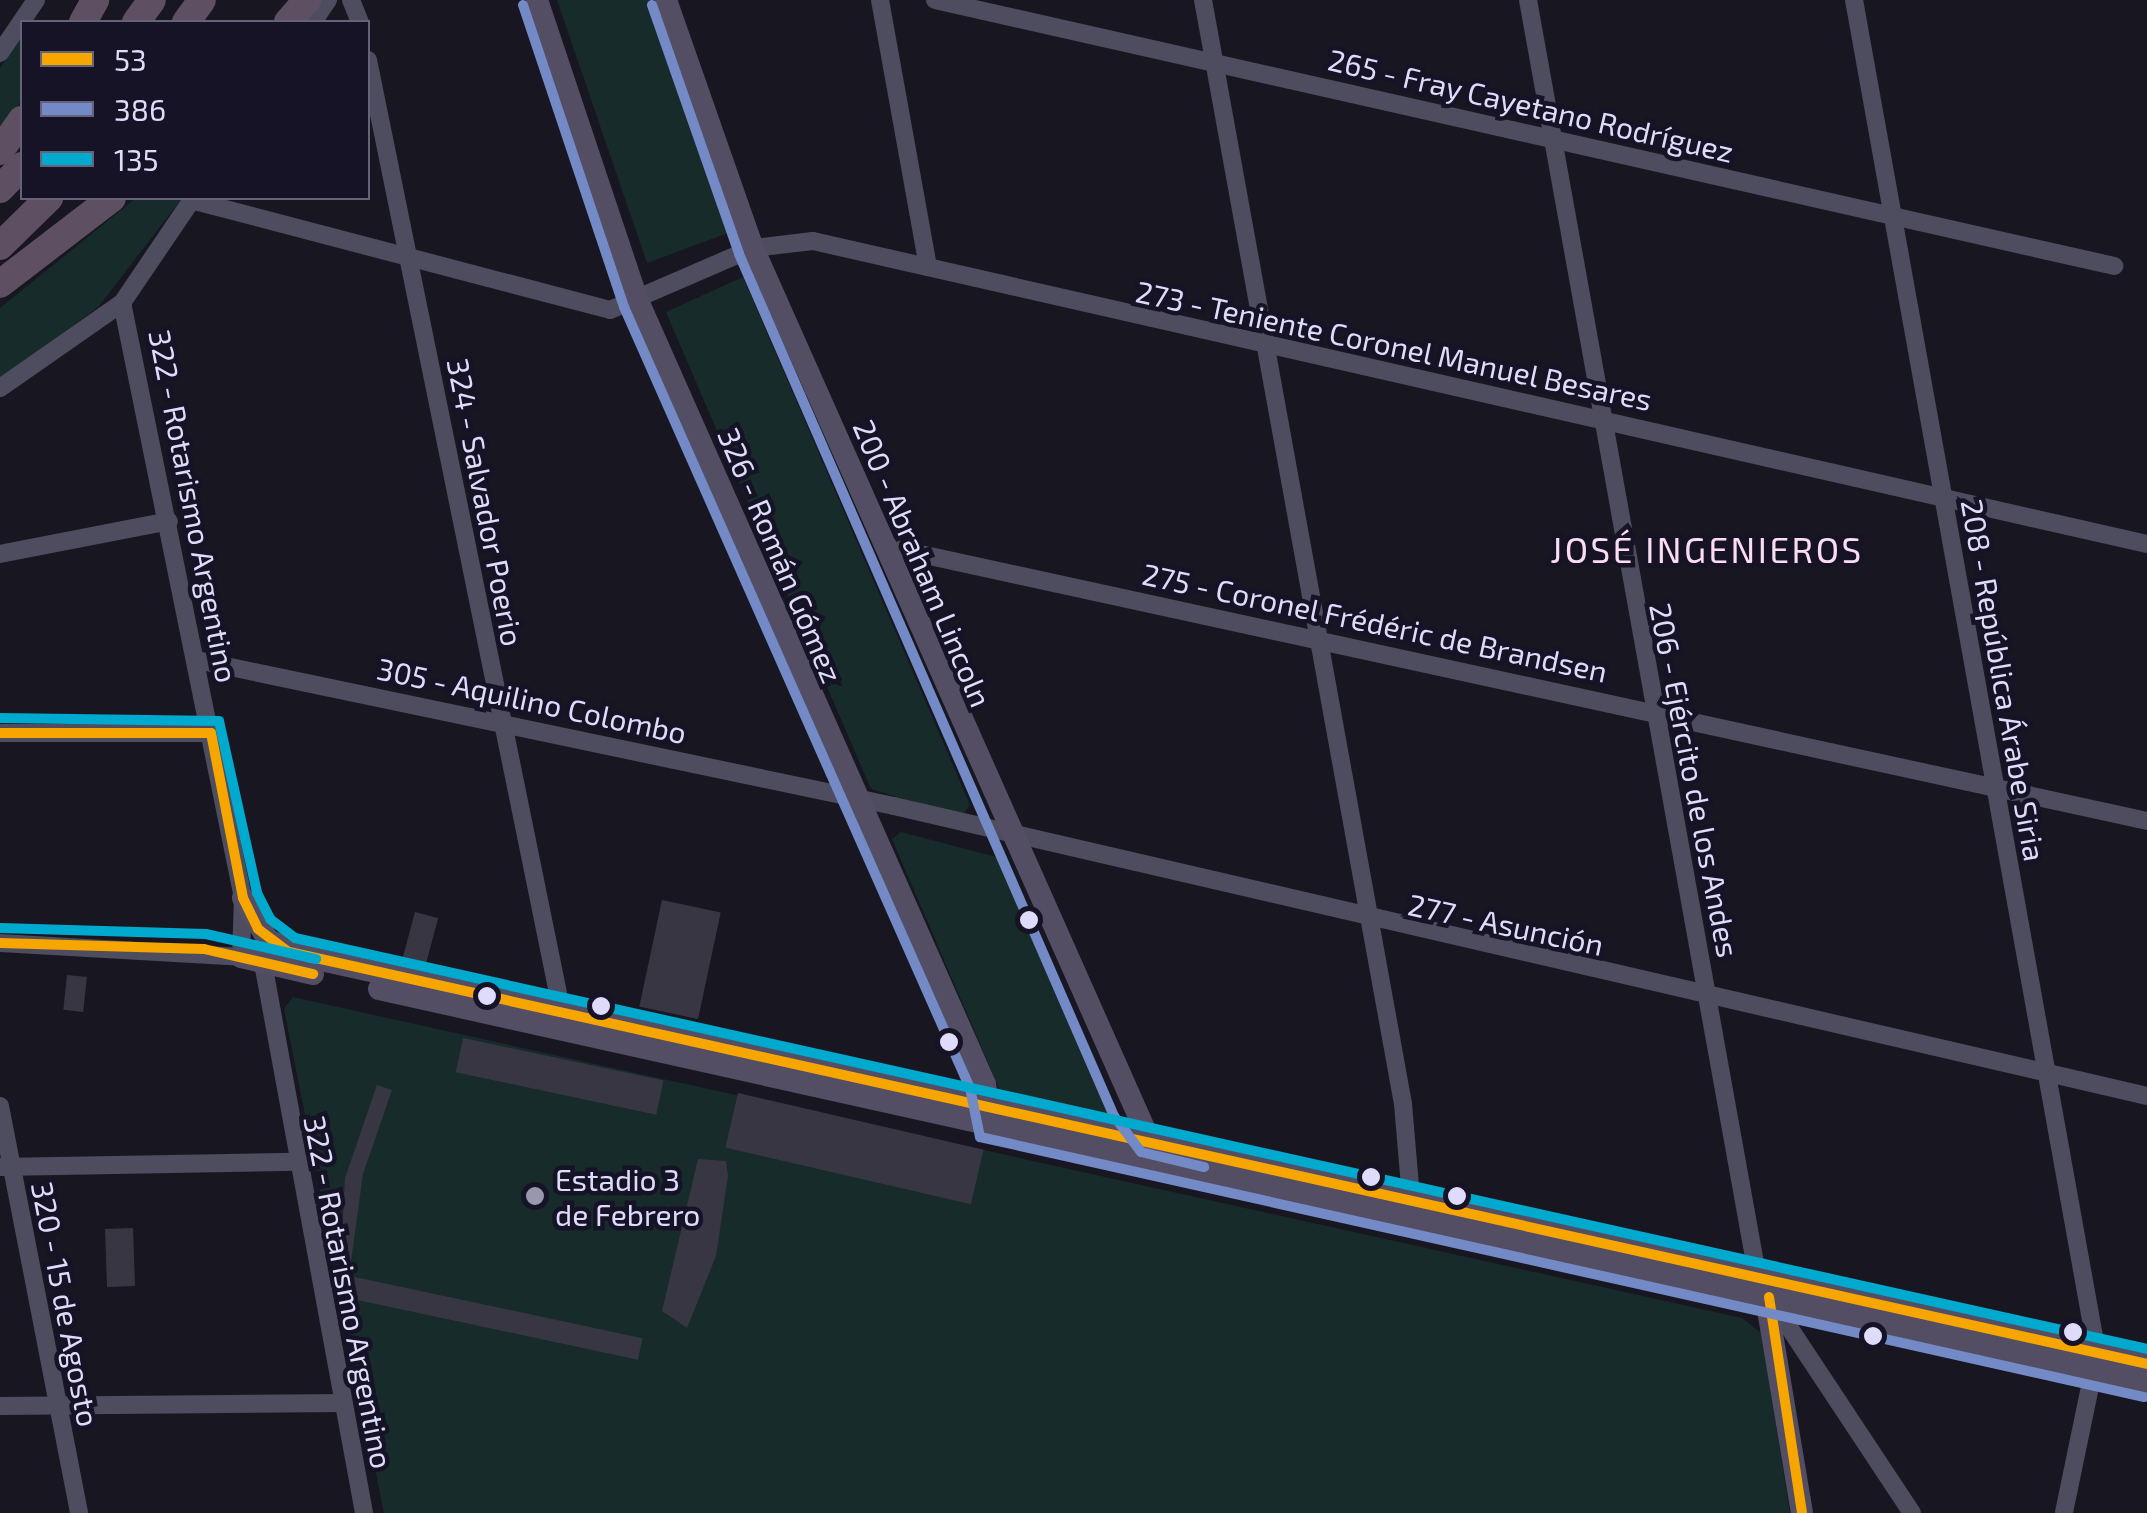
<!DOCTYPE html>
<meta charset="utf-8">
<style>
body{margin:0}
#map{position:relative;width:2147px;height:1513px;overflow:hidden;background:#181721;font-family:"Exo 2",sans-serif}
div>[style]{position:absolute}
.green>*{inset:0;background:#172b2b}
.building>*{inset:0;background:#373642;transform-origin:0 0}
.minor>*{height:18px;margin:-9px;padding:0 9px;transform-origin:9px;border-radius:9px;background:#4e4d5f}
.major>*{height:22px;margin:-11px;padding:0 11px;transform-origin:11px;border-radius:11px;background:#544e64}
.highway>*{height:28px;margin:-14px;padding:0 14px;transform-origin:14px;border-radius:14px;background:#5e5062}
.bus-1>*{height:10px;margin:-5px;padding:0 5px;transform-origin:5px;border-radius:5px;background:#f7a600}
.bus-2>*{height:10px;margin:-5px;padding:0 5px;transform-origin:5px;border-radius:5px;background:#738ac6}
.bus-3>*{height:10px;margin:-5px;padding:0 5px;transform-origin:5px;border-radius:5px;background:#00a9ce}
.dots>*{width:28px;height:28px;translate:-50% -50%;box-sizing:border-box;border:5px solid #151325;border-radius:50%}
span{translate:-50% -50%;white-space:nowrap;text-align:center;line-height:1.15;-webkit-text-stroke:9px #151325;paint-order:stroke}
.street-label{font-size:30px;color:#dedcfa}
.poi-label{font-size:30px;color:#dedcfa}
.left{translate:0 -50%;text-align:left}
.quarter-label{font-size:35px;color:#faddf0;letter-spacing:2.5px}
.legend{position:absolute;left:20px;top:20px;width:350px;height:180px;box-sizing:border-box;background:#151325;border:2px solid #65637a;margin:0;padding:12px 18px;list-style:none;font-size:30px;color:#dedcfa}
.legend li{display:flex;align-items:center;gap:20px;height:50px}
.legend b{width:50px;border:2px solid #65637a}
</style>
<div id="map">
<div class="green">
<i style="clip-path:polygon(557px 0,654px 0,728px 233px,647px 263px)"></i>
<i style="clip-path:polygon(22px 36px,22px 99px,0 133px,0 68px)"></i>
<i style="clip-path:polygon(136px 198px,182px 198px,99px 306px,0 381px,0 308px)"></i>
<i style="clip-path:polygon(743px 277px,970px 805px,962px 816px,871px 789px,666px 312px)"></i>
<i style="clip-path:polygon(901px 832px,1000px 858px,1115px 1117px,1002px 1095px,892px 839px)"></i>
<i style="clip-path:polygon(293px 997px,1742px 1318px,1761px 1333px,1790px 1513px,384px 1513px,284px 1009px)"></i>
</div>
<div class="building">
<i style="left:662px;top:900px;width:60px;height:109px;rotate:12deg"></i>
<i style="left:415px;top:912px;width:24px;height:48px;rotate:15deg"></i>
<i style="left:67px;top:975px;width:20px;height:35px;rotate:6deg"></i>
<i style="left:463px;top:1038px;width:205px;height:35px;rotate:12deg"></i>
<i style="clip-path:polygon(377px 1085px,392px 1090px,363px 1174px,349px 1276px,340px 1275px,345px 1178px)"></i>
<i style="left:738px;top:1093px;width:252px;height:56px;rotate:13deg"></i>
<i style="clip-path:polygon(698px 1159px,726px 1161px,728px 1176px,716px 1256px,687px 1328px,662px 1311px)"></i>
<i style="left:133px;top:1228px;width:58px;height:28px;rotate:88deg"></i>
<i style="left:350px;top:1276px;width:299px;height:22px;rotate:12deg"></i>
</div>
<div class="minor">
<i style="left:351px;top:0;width:24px;rotate:68deg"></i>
<i style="left:880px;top:0;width:271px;rotate:79.8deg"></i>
<i style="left:935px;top:0;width:1209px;rotate:12.71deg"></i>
<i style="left:1203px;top:0;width:1122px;rotate:79.73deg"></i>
<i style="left:1403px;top:1104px;width:106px;rotate:85.1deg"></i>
<i style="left:1528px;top:0;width:1294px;rotate:79.81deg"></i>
<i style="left:1854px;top:0;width:1375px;rotate:79.82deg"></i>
<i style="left:2097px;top:1353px;width:163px;rotate:101.7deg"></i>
<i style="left:313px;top:22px;width:27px;rotate:-56deg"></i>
<i style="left:0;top:53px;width:64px;rotate:-55.8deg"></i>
<i style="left:368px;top:60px;width:973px;rotate:78.49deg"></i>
<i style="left:191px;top:200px;width:433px;rotate:14.7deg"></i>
<i style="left:610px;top:310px;width:156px;rotate:-23.4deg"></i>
<i style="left:753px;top:248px;width:60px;rotate:-6.7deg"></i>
<i style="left:813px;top:241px;width:1368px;rotate:12.8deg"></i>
<i style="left:0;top:388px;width:149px;rotate:-34.9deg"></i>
<i style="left:122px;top:303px;width:127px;rotate:-55.9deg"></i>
<i style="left:884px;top:546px;width:1293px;rotate:12.28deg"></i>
<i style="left:0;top:554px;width:172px;rotate:-11deg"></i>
<i style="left:197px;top:660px;width:712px;rotate:11.83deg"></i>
<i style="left:894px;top:806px;width:1286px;rotate:13.03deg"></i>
<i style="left:0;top:733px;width:211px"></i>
<i style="left:0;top:943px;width:241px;rotate:3.3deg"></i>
<i style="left:241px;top:957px;width:59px;rotate:-88.1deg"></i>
<i style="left:243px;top:898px;width:607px;rotate:-101.49deg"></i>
<i style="left:263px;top:963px;width:559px;rotate:79.59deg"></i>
<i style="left:0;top:1106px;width:415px;rotate:79deg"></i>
<i style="left:0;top:1167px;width:296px;rotate:-1deg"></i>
<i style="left:1769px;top:1297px;width:259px;rotate:56.5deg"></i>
<i style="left:0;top:1406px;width:343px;rotate:-0.5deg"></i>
</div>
<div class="major">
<i style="left:537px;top:0;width:317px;rotate:71.5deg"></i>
<i style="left:638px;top:301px;width:856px;rotate:66.1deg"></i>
<i style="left:985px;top:1084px;width:32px;rotate:81deg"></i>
<i style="left:666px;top:0;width:263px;rotate:70.7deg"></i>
<i style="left:753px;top:248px;width:975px;rotate:66.04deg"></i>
<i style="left:243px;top:898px;width:49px;rotate:59.2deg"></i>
<i style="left:268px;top:940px;width:48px;rotate:22.2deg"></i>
<i style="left:312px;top:958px;width:1879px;rotate:12.48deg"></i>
<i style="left:241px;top:957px;width:74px;rotate:13.3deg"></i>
<i style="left:379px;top:989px;width:1811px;rotate:12.53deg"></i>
<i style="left:1764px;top:1286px;width:230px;rotate:80.5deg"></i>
</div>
<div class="highway">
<i style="left:83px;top:22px;width:25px;rotate:-61deg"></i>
<i style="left:136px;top:22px;width:27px;rotate:-54deg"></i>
<i style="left:186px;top:22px;width:27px;rotate:-54deg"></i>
<i style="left:288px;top:22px;width:29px;rotate:-49deg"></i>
<i style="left:0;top:151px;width:38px;rotate:-55deg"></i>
<i style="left:0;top:189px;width:32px;rotate:-46deg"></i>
<i style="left:0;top:246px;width:69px;rotate:-44.4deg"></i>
<i style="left:0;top:284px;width:141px;rotate:-37.5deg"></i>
</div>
<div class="bus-1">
<i style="left:0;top:733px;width:211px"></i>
<i style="left:211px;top:733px;width:168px;rotate:79deg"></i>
<i style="left:243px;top:898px;width:34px;rotate:64deg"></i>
<i style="left:258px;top:929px;width:39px;rotate:37deg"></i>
<i style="left:289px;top:952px;width:1903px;rotate:12.5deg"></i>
<i style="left:0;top:943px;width:204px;rotate:1.7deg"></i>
<i style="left:204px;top:949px;width:112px;rotate:12.9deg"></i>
<i style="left:1769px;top:1297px;width:219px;rotate:81.3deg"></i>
</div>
<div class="bus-2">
<i style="left:523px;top:5px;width:318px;rotate:71.5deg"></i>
<i style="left:624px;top:307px;width:854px;rotate:66.11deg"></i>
<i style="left:970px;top:1088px;width:50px;rotate:78.5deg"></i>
<i style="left:980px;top:1137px;width:1193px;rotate:12.59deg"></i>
<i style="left:652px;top:5px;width:264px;rotate:70.7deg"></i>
<i style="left:739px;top:254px;width:940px;rotate:66.49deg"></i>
<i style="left:1114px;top:1116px;width:45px;rotate:53.1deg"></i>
<i style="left:1141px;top:1152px;width:65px;rotate:13.4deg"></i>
</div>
<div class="bus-3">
<i style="left:0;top:718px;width:219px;rotate:0.8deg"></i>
<i style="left:219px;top:721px;width:176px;rotate:77.5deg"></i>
<i style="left:257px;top:893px;width:29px;rotate:63deg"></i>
<i style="left:270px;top:919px;width:31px;rotate:37deg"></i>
<i style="left:295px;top:938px;width:1897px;rotate:12.51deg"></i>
<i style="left:0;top:928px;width:206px;rotate:1.7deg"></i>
<i style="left:206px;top:934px;width:113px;rotate:12.8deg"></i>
</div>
<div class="dots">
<i style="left:1029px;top:920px;background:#dedcfa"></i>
<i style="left:487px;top:996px;background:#dedcfa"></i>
<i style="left:601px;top:1006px;background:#dedcfa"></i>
<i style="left:949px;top:1042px;background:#dedcfa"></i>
<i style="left:1371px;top:1177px;background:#dedcfa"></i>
<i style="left:535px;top:1196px;background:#9997ae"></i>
<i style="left:1457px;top:1196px;background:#dedcfa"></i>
<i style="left:2073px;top:1332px;background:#dedcfa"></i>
<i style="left:1873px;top:1336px;background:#dedcfa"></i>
</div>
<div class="street-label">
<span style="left:1531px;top:105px;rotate:13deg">265 - Fray Cayetano Rodríguez</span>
<span style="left:1394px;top:345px;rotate:12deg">273 - Teniente Coronel Manuel Besares</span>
<span style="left:486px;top:502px;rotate:79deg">324 - Salvador Poerio</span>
<span style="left:194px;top:506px;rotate:79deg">322 - Rotarismo Argentino</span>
<span style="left:781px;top:555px;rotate:67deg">326 - Román Gómez</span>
<span style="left:923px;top:563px;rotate:67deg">200 - Abraham Lincoln</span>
<span style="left:1375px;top:622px;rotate:12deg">275 - Coronel Frédéric de Brandsen</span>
<span style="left:2004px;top:680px;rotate:80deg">208 - República Árabe Siria</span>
<span style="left:532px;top:700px;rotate:12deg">305 - Aquilino Colombo</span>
<span style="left:1695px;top:780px;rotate:79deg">206 - Ejército de los Andes</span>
<span style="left:1506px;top:924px;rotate:12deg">277 - Asunción</span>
<span style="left:349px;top:1292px;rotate:79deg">322 - Rotarismo Argentino</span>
<span style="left:66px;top:1304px;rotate:79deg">320 - 15 de Agosto</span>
</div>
<div class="poi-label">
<span class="left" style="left:555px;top:1196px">Estadio 3<br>de Febrero</span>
</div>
<div class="quarter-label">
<span style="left:1707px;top:549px">JOSÉ INGENIEROS</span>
</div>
<ul class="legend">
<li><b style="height:12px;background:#f7a600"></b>53</li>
<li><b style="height:12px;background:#738ac6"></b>386</li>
<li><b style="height:12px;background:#00a9ce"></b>135</li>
</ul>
</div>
